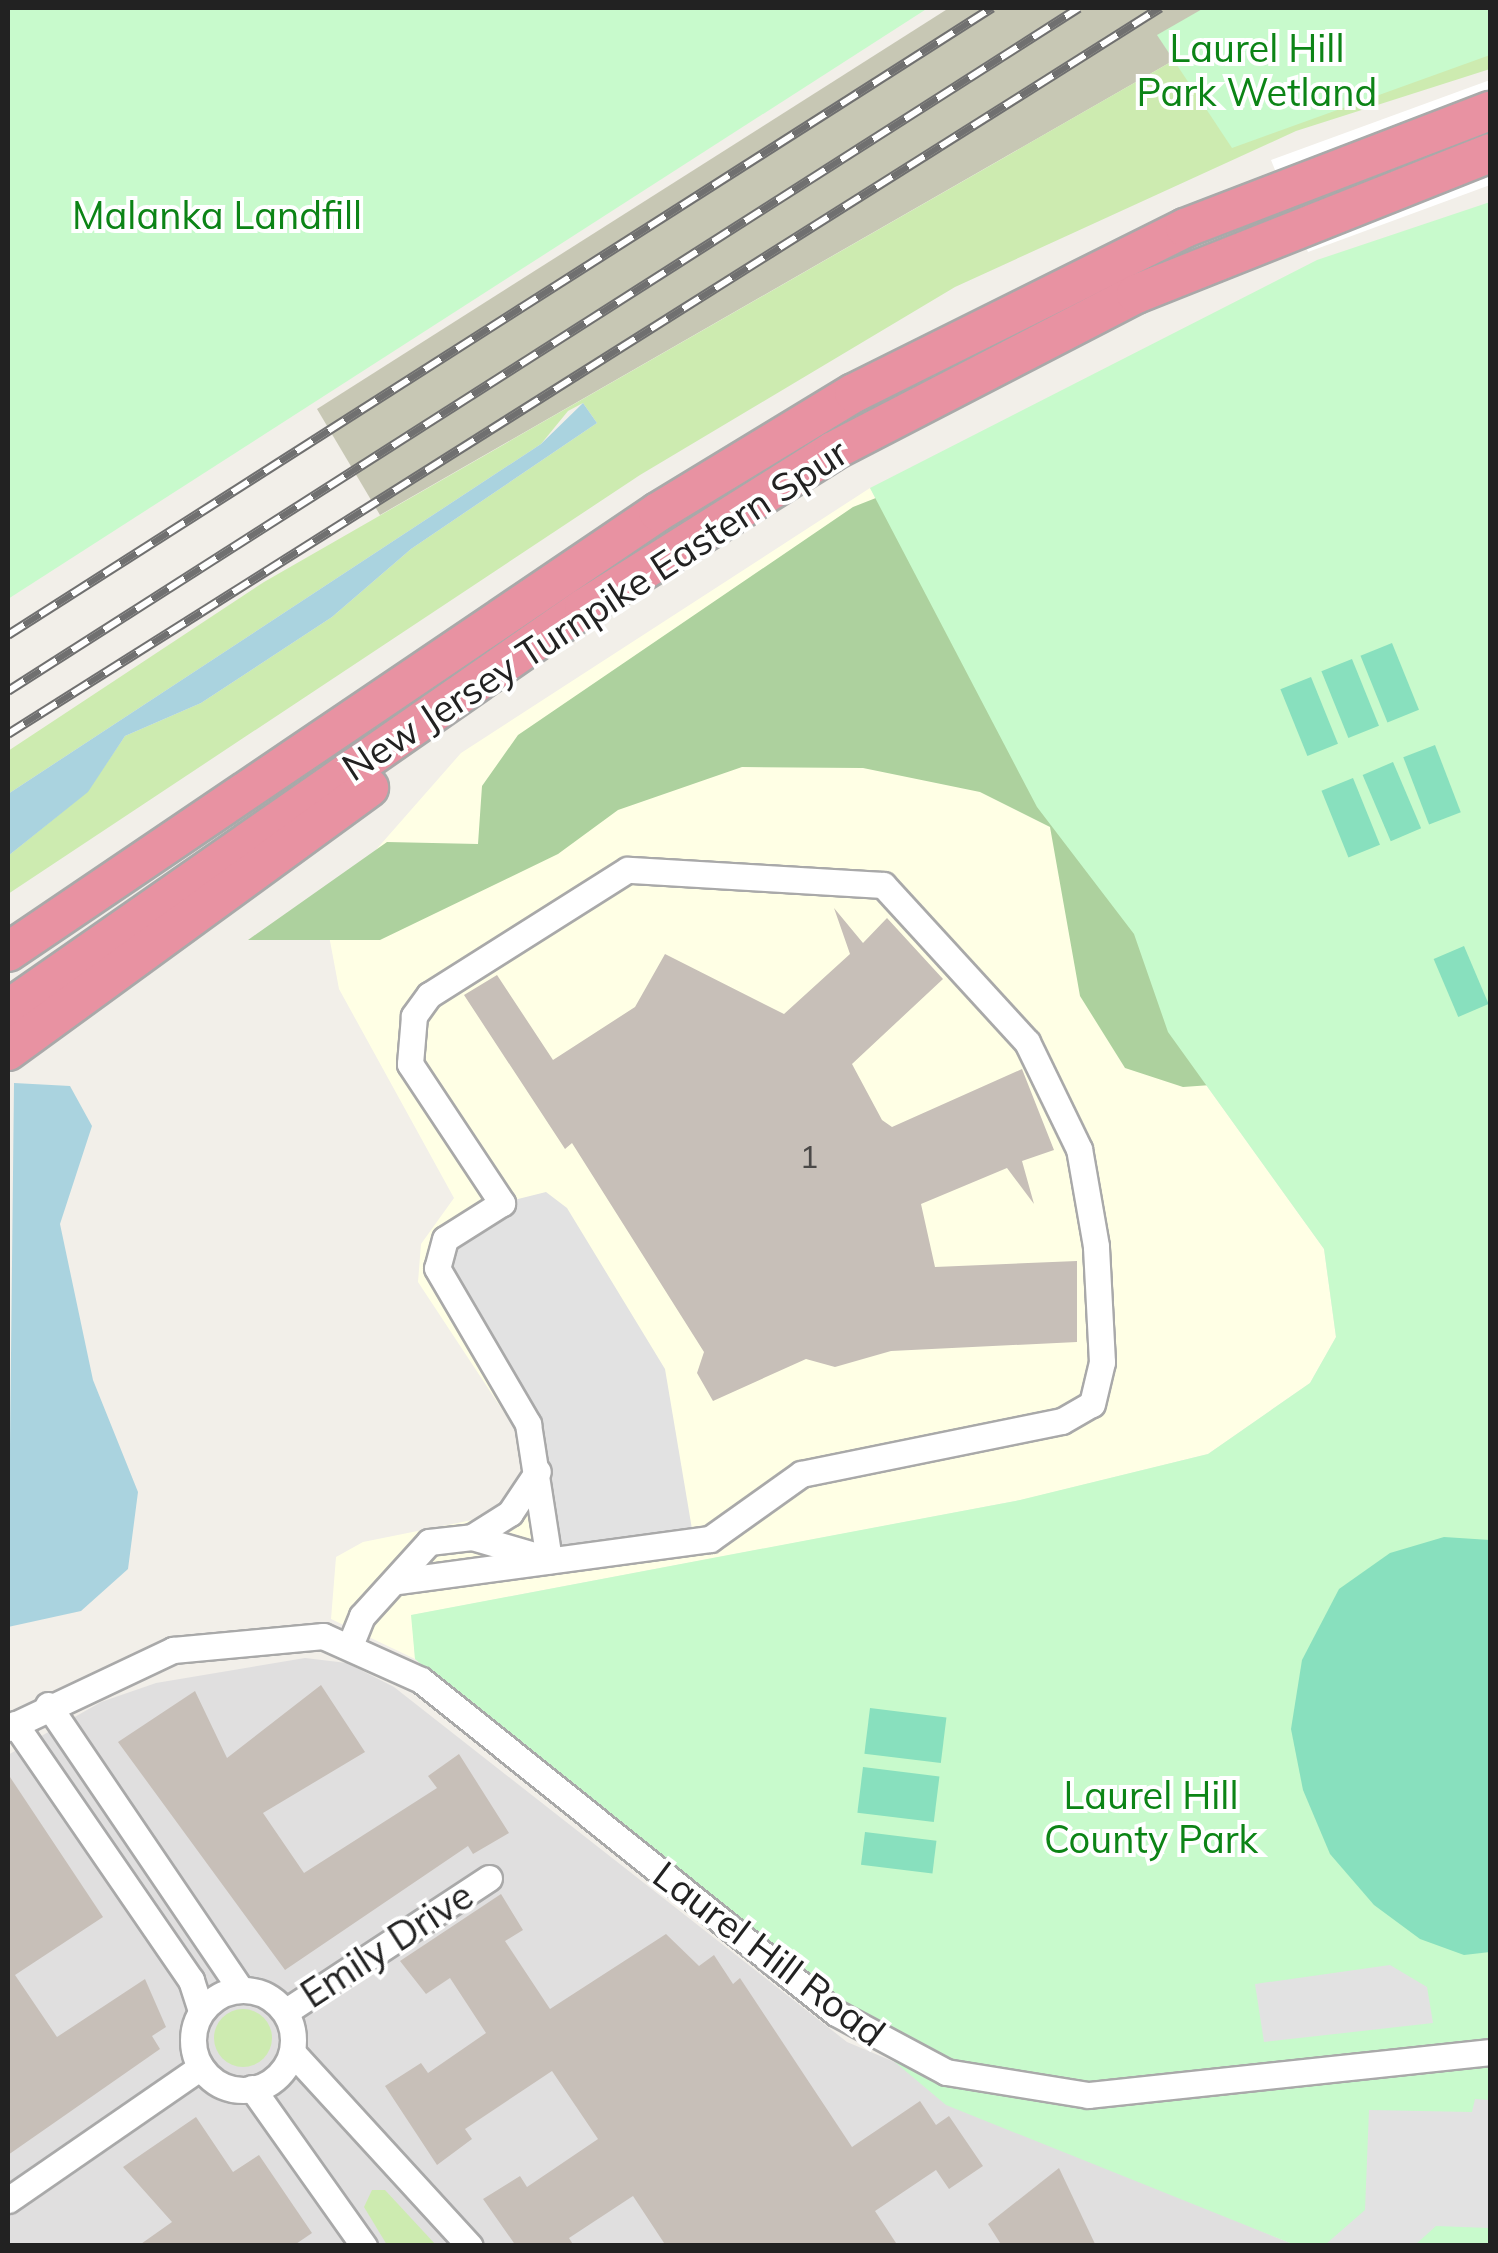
<!DOCTYPE html>
<style>
body{margin:0}
#map{position:relative;width:1498px;height:2253px;overflow:hidden;background:#f2efe9;font-family:Mulish,sans-serif}
div>[style]{position:absolute}
.residential>*{inset:0;background:#e0dfdf}
.education>*{inset:0;background:#ffffe5}
.construction>*{inset:0;background:#c7c7b4}
.grass>*{inset:0;background:#cdebb0}
.round{border-radius:50%}
.forest>*{inset:0;background:#add19e}
.park>*{inset:0;background:#c8facc}
.pitch>*{inset:0;background:#88e0be;transform-origin:0 0}
.parking>*{inset:0;background:#e2e2e2}
.water>*{inset:0;background:#aad3df}
.pier>*{inset:0;background:#fff}
.building>*{inset:0;background:#c7bfb8}
.roads{filter:drop-shadow(2px 0 #a9a9a9) drop-shadow(-2px 0 #a9a9a9) drop-shadow(0 2px #a9a9a9) drop-shadow(0 -2px #a9a9a9)}
.minor>*{height:25px;margin:-12.5px;padding:0 12.5px;transform-origin:12.5px;border-radius:12.5px;background:#fff}
.minor>.ring{margin:-12.5px;padding:0;box-sizing:content-box;background:none;border:25px solid #fff;border-radius:50%}
.highway>*{height:38px;margin:-19px;padding:0 19px;transform-origin:19px;border-radius:19px;background:#e892a2}
.rail>*{height:10px;margin-top:-5px;transform-origin:0;background:repeating-linear-gradient(90deg,#fff 0 19px,#707070 0 38px);box-sizing:border-box;border-block:2px solid #707070}
span{translate:-50% -50%;white-space:nowrap;text-align:center;line-height:1.15;-webkit-text-stroke:8px #fff;paint-order:stroke}
.number-label{font-size:32px;color:#4b4948}
.number-label span{-webkit-text-stroke-width:0}
.park-label{font-size:38px;color:#0c8416}
.street-label{font-size:38px;color:#222}
.frame{position:absolute;inset:0;border:10px solid #222;pointer-events:none}
</style>
<div id="map">
<div class="residential">
<i style="clip-path:polygon(305px 1658px,347px 1663px,394px 1687px,847px 2042px,992px 2103px,1006px 2126px,1295px 2245px,8px 2245px,8px 1755px,101px 1702px,156px 1683px)"></i>
</div>
<div class="education">
<i style="clip-path:polygon(870px 488px,1037px 807px,1134px 934px,1168px 1032px,1324px 1249px,1336px 1337px,1310px 1383px,1208px 1454px,1021px 1500px,412px 1615px,415px 1659px,331px 1619px,336px 1557px,363px 1542px,497px 1515px,522px 1475px,517px 1432px,418px 1282px,421px 1244px,454px 1198px,339px 989px,324px 909px,461px 753px)"></i>
</div>
<div class="construction">
<i style="clip-path:polygon(949px 8px,1265px 8px,380px 515px,317px 409px)"></i>
</div>
<div class="grass">
<i style="clip-path:polygon(1265px 8px,1490px 8px,1490px 69px,1296px 131px,955px 287px,640px 475px,8px 894px,8px 856px,87px 792px,125px 736px,201px 703px,332px 617px,411px 549px,597px 423px,583px 403px,568px 411px,541px 444px,8px 794px,8px 751px,264px 582px)"></i>
<i class="round" style="left:214px;top:2009px;width:58px;height:58px"></i>
<i style="clip-path:polygon(372px 2190px,385px 2190px,436px 2245px,387px 2245px,364px 2207px)"></i>
</div>
<div class="forest">
<i style="clip-path:polygon(886px 494px,920px 495px,1211px 1085px,1183px 1087px,1125px 1068px,1080px 996px,1050px 827px,980px 792px,863px 768px,742px 767px,618px 810px,558px 854px,380px 940px,248px 940px,387px 842px,478px 844px,482px 786px,518px 735px,853px 507px)"></i>
</div>
<div class="park">
<i style="clip-path:polygon(8px 8px,928px 8px,8px 599px)"></i>
<i style="clip-path:polygon(1204px 8px,1490px 8px,1490px 55px,1232px 148px,1157px 35px)"></i>
<i style="clip-path:polygon(1490px 202px,1490px 2245px,1295px 2245px,946px 2105px,415px 1659px,411px 1615px,1020px 1500px,1208px 1454px,1310px 1383px,1336px 1337px,1324px 1249px,1168px 1032px,1134px 934px,1037px 807px,870px 488px,1317px 260px)"></i>
</div>
<div class="pitch">
<i style="left:1392px;top:643px;width:72px;height:34px;rotate:68deg"></i>
<i style="left:1352px;top:659px;width:72px;height:33px;rotate:68deg"></i>
<i style="left:1311px;top:677px;width:72px;height:33px;rotate:68deg"></i>
<i style="left:1435px;top:745px;width:72px;height:34px;rotate:69deg"></i>
<i style="left:1393px;top:762px;width:72px;height:33px;rotate:67deg"></i>
<i style="left:1353px;top:778px;width:72px;height:34px;rotate:68deg"></i>
<i style="left:1464px;top:946px;width:63px;height:33px;rotate:67deg"></i>
<i style="clip-path:polygon(1444px 1537px,1490px 1540px,1490px 1952px,1464px 1955px,1420px 1939px,1374px 1905px,1330px 1854px,1303px 1790px,1291px 1729px,1302px 1660px,1339px 1589px,1390px 1553px)"></i>
<i style="left:870px;top:1708px;width:77px;height:46px;rotate:7deg"></i>
<i style="left:863px;top:1767px;width:77px;height:46px;rotate:7deg"></i>
<i style="left:865px;top:1832px;width:72px;height:33px;rotate:7deg"></i>
</div>
<div class="parking">
<i style="clip-path:polygon(546px 1192px,567px 1208px,665px 1369px,694px 1541px,549px 1560px,535px 1447px,443px 1288px,445px 1239px,502px 1203px)"></i>
<i style="clip-path:polygon(1390px 1965px,1427px 1987px,1433px 2023px,1264px 2042px,1255px 1984px)"></i>
<i style="clip-path:polygon(1475px 2099px,1490px 2100px,1490px 2228px,1436px 2226px,1415px 2245px,1326px 2244px,1365px 2210px,1369px 2110px,1472px 2112px)"></i>
</div>
<div class="water">
<i style="clip-path:polygon(583px 403px,597px 423px,411px 549px,332px 617px,201px 703px,125px 736px,88px 792px,8px 856px,8px 794px,541px 444px)"></i>
<i style="clip-path:polygon(14px 1083px,70px 1086px,92px 1126px,60px 1224px,93px 1380px,138px 1492px,128px 1569px,81px 1611px,8px 1627px)"></i>
</div>
<div class="pier">
<i style="clip-path:polygon(1490px 80px,1490px 185px,1308px 252px,1271px 160px)"></i>
</div>
<div class="building">
<i style="clip-path:polygon(834px 908px,863px 943px,887px 918px,943px 979px,852px 1064px,882px 1120px,892px 1127px,1022px 1069px,1054px 1150px,1022px 1161px,1034px 1204px,1007px 1168px,921px 1204px,935px 1267px,1077px 1261px,1077px 1342px,891px 1351px,835px 1367px,806px 1359px,713px 1401px,697px 1373px,704px 1352px,572px 1143px,565px 1149px,464px 995px,497px 975px,553px 1060px,635px 1007px,665px 954px,784px 1014px,850px 954px)"></i>
<i style="clip-path:polygon(321px 1685px,365px 1752px,263px 1813px,304px 1873px,437px 1788px,428px 1776px,459px 1754px,509px 1833px,473px 1854px,468px 1846px,285px 1970px,118px 1742px,195px 1691px,227px 1758px)"></i>
<i style="clip-path:polygon(8px 1774px,103px 1917px,15px 1975px,57px 2037px,145px 1979px,166px 2027px,152px 2036px,160px 2049px,8px 2155px)"></i>
<i style="clip-path:polygon(501px 1894px,523px 1930px,505px 1941px,550px 2009px,666px 1934px,699px 1966px,714px 1955px,733px 1984px,740px 1978px,852px 2147px,920px 2101px,936px 2125px,949px 2116px,983px 2166px,949px 2189px,936px 2170px,875px 2211px,898px 2246px,666px 2246px,633px 2196px,569px 2238px,574px 2246px,516px 2246px,483px 2199px,520px 2176px,527px 2187px,598px 2139px,552px 2071px,465px 2129px,472px 2139px,437px 2165px,385px 2086px,421px 2063px,428px 2073px,486px 2033px,450px 1978px,426px 1994px,400px 1961px)"></i>
<i style="clip-path:polygon(196px 2117px,233px 2172px,259px 2155px,312px 2233px,293px 2246px,138px 2246px,172px 2222px,123px 2167px)"></i>
<i style="clip-path:polygon(1059px 2168px,1096px 2246px,1002px 2246px,988px 2224px)"></i>
</div>
<div class="roads">
<div class="minor">
<i style="left:472px;top:1537px;width:45px;rotate:-32.3deg"></i>
<i style="left:510px;top:1513px;width:50px;rotate:-56.3deg"></i>
<i style="left:399px;top:1581px;width:314px;rotate:-7.7deg"></i>
<i style="left:710px;top:1539px;width:112px;rotate:-35.5deg"></i>
<i style="left:801px;top:1474px;width:266px;rotate:-11.5deg"></i>
<i style="left:1062px;top:1421px;width:34px;rotate:-30deg"></i>
<i style="left:1092px;top:1404px;width:43px;rotate:-76.6deg"></i>
<i style="left:1102px;top:1362px;width:116px;rotate:-93deg"></i>
<i style="left:1096px;top:1246px;width:98px;rotate:-99.9deg"></i>
<i style="left:1079px;top:1149px;width:119px;rotate:-115.9deg"></i>
<i style="left:1027px;top:1042px;width:213px;rotate:-132.5deg"></i>
<i style="left:883px;top:885px;width:256px;rotate:-176.6deg"></i>
<i style="left:627px;top:870px;width:234px;rotate:147.7deg"></i>
<i style="left:429px;top:995px;width:26px;rotate:126deg"></i>
<i style="left:414px;top:1016px;width:48px;rotate:94.8deg"></i>
<i style="left:410px;top:1064px;width:167px;rotate:56.5deg"></i>
<i style="left:502px;top:1203px;width:67px;rotate:147.7deg"></i>
<i style="left:445px;top:1239px;width:30px;rotate:105deg"></i>
<i style="left:437px;top:1268px;width:181px;rotate:59.7deg"></i>
<i style="left:528px;top:1424px;width:138px;rotate:81.2deg"></i>
<i style="left:351px;top:1643px;width:29px;rotate:-68deg"></i>
<i style="left:362px;top:1616px;width:100px;rotate:-47.8deg"></i>
<i style="left:429px;top:1542px;width:43px;rotate:-6.6deg"></i>
<i style="left:472px;top:1537px;width:60px;rotate:16.3deg"></i>
<i style="left:48px;top:1705px;width:344px;rotate:55.9deg"></i>
<i style="left:15px;top:1724px;width:311px;rotate:55.5deg"></i>
<i style="left:191px;top:1980px;width:33px;rotate:72deg"></i>
<i style="left:8px;top:1728px;width:183px;rotate:-25.3deg"></i>
<i style="left:173px;top:1650px;width:151px;rotate:-5.3deg"></i>
<i style="left:323px;top:1636px;width:107px;rotate:24.2deg"></i>
<i style="left:421px;top:1680px;width:532px;rotate:38.74deg"></i>
<i style="left:836px;top:2013px;width:125px;rotate:28.2deg"></i>
<i style="left:946px;top:2072px;width:144px;rotate:9.2deg"></i>
<i style="left:1088px;top:2095px;width:404px;rotate:-6.1deg"></i>
<i class="ring" style="left:193px;top:1990px;width:75px;height:75px"></i>
<i style="left:285px;top:2012px;width:244px;rotate:-33.3deg"></i>
<i style="left:292px;top:2052px;width:263px;rotate:47.5deg"></i>
<i style="left:252px;top:2088px;width:194px;rotate:54.7deg"></i>
<i style="left:8px;top:2200px;width:234px;rotate:-34.6deg"></i>
</div>
<div class="highway">
<i style="left:8px;top:952px;width:785px;rotate:-34.09deg"></i>
<i style="left:658px;top:512px;width:229px;rotate:-31.3deg"></i>
<i style="left:854px;top:393px;width:370px;rotate:-26.5deg"></i>
<i style="left:1185px;top:228px;width:327px;rotate:-21deg"></i>
<i style="left:8px;top:1009px;width:702px;rotate:-34.84deg"></i>
<i style="left:584px;top:608px;width:294px;rotate:-32.2deg"></i>
<i style="left:833px;top:451px;width:341px;rotate:-27.4deg"></i>
<i style="left:1136px;top:294px;width:381px;rotate:-21.7deg"></i>
<i style="left:8px;top:1051px;width:447px;rotate:-36.1deg"></i>
</div>
</div>
<div class="rail">
<i style="left:8px;top:635px;width:1167px;rotate:-32.51deg"></i>
<i style="left:8px;top:691px;width:1270px;rotate:-32.53deg"></i>
<i style="left:8px;top:734px;width:1362px;rotate:-32.22deg"></i>
</div>
<div class="number-label">
<span style="left:809px;top:1156px">1</span>
</div>
<div class="park-label">
<span style="left:1257px;top:71px">Laurel Hill<br>Park Wetland</span>
<span style="left:217px;top:216px">Malanka Landfill</span>
<span style="left:1151px;top:1818px">Laurel Hill<br>County Park</span>
</div>
<div class="street-label">
<span style="left:595px;top:610px;rotate:-33deg">New Jersey Turnpike Eastern Spur</span>
<span style="left:387px;top:1945px;rotate:-33deg">Emily Drive</span>
<span style="left:769px;top:1954px;rotate:37deg">Laurel Hill Road</span>
</div>
<div class="frame"></div>
</div>
